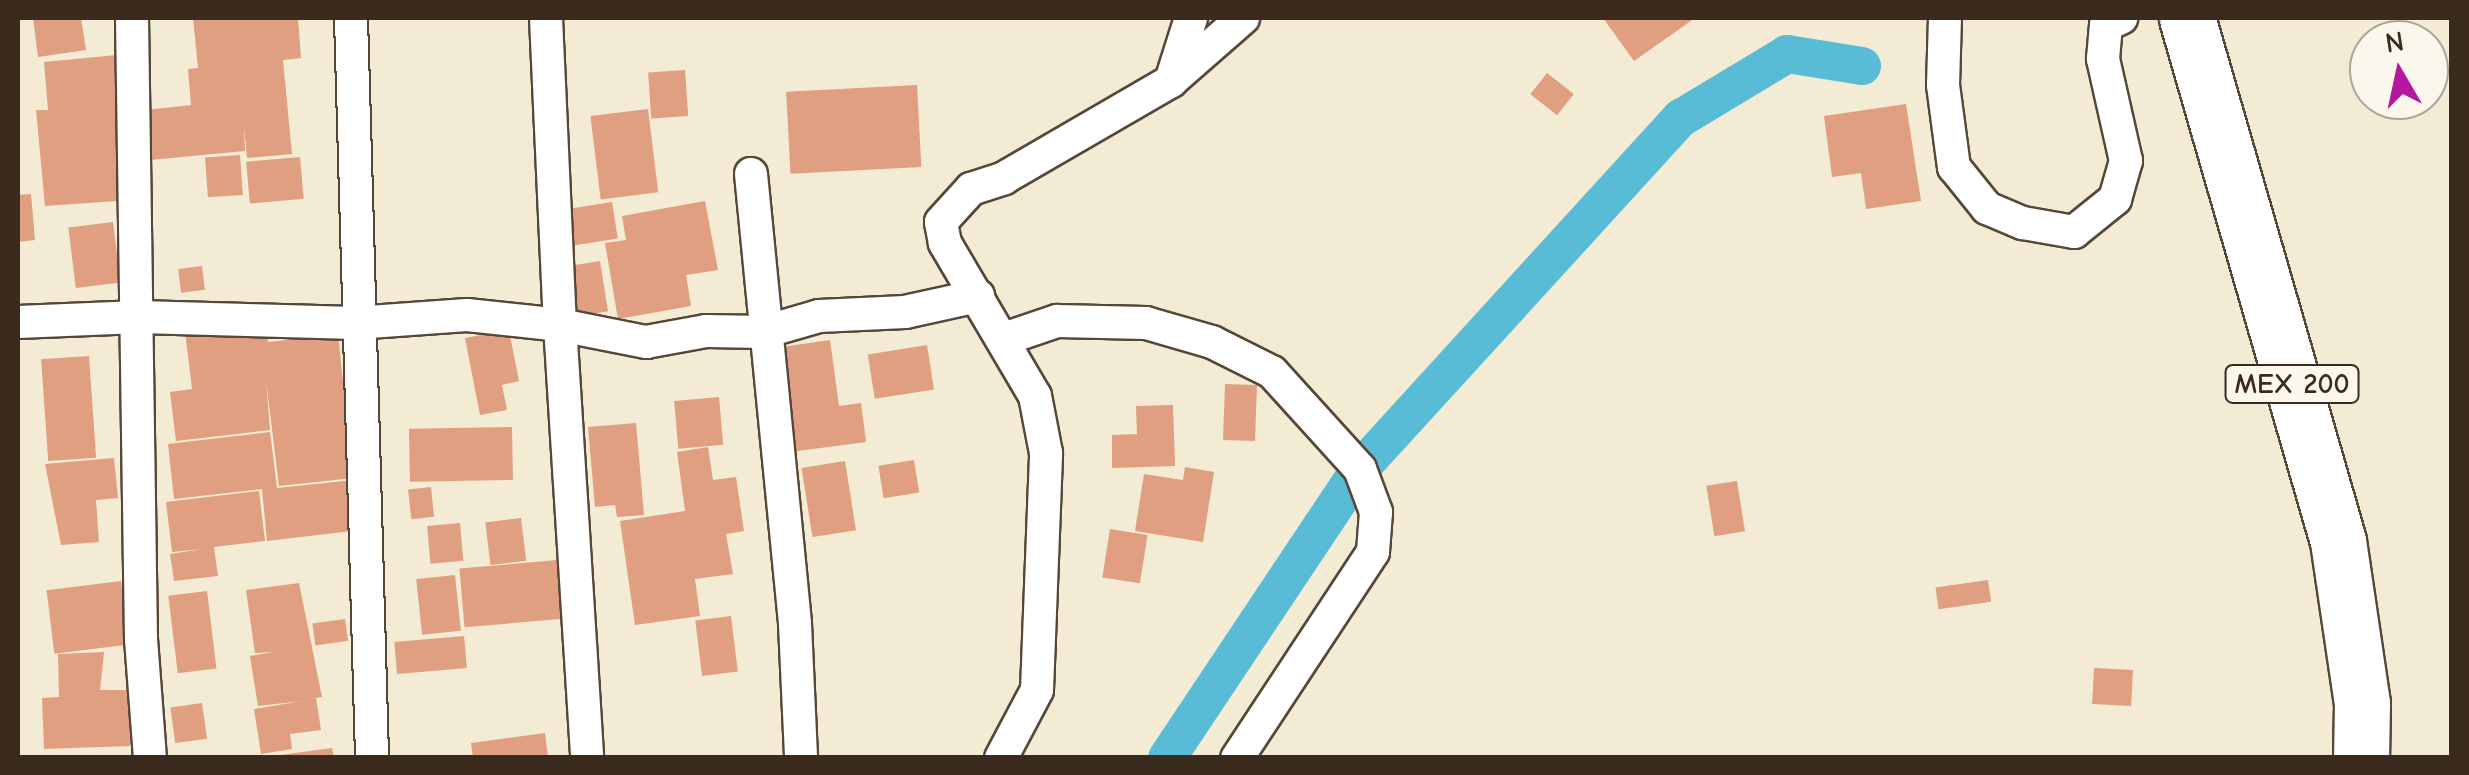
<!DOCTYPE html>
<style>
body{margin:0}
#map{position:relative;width:2469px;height:775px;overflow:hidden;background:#f3ebd3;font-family:"Comic Neue",sans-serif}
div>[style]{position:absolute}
.canal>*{height:38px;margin:-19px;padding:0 19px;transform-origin:19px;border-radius:19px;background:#58bcd6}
.building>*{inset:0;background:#e09f80;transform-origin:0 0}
.roads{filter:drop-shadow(2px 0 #574739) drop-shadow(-2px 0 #574739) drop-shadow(0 2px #574739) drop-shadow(0 -2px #574739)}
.street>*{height:32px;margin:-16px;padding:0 16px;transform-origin:16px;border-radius:16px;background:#fff}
.highway>*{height:55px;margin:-27.5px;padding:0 27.5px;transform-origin:27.5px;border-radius:27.5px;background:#fff}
span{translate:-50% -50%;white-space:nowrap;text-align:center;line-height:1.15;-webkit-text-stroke:10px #fbf7ec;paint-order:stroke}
.shield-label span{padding:2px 8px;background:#fbf7ec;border:2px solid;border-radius:8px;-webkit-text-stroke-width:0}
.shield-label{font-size:28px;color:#3b2a1e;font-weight:700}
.frame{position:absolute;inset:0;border:20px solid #3b2a1e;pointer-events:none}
.north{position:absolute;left:2349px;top:20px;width:100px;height:100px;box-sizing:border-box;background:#fbf7ec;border:2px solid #aea59a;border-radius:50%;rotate:351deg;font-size:28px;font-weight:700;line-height:40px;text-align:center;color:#3b2a1e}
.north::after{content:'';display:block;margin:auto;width:35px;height:45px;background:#b5179e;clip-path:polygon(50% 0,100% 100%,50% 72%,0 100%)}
</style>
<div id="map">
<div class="canal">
<i style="left:1167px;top:758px;width:348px;rotate:-56.3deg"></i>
<i style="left:1360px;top:469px;width:476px;rotate:-47.6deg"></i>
<i style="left:1681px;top:118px;width:124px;rotate:-31.1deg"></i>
<i style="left:1787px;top:54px;width:76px;rotate:9.1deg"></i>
</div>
<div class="building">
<i style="clip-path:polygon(33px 18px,81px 18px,86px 50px,38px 57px)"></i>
<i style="clip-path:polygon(193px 18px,298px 18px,301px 58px,283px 60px,292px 154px,247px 158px,244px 127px,245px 151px,150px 160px,145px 110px,191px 105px,188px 69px,198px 68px)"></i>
<i style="clip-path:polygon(1603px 18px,1695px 18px,1634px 61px)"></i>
<i style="clip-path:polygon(117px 55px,117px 201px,45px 206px,36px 110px,48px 110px,44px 62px)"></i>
<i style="left:685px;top:70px;width:46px;height:37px;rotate:86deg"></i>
<i style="left:1547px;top:73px;width:34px;height:27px;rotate:38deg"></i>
<i style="left:917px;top:85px;width:82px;height:131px;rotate:87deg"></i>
<i style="clip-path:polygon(1906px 104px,1921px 201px,1866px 209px,1861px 173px,1832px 177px,1824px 116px)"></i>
<i style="left:648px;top:109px;width:84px;height:58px;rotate:83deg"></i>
<i style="left:240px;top:155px;width:40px;height:35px;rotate:86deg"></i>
<i style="left:300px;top:157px;width:42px;height:54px;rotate:85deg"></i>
<i style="clip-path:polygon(31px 194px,35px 240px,18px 242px,18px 195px)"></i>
<i style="clip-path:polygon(705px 201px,718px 270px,686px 275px,691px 306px,618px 319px,605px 243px,626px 240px,622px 216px)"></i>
<i style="left:612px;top:202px;width:37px;height:51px;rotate:81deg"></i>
<i style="left:113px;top:222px;width:61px;height:45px;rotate:83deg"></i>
<i style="left:600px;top:261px;width:51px;height:33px;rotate:81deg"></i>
<i style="left:202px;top:266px;width:24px;height:24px;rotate:83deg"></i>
<i style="clip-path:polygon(266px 322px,268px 342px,338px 334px,353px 478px,279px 486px,266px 380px,270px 430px,176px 441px,170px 392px,192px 389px,185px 331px)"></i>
<i style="clip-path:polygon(509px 330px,519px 381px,502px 385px,507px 410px,480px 415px,465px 338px)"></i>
<i style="clip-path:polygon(830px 340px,839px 406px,861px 403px,866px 442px,790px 452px,775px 348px)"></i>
<i style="left:927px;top:345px;width:45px;height:60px;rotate:81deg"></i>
<i style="left:89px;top:356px;width:102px;height:48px;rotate:86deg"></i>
<i style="left:1225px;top:384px;width:32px;height:56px;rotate:2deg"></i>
<i style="left:719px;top:397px;width:48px;height:45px;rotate:85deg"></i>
<i style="clip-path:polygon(1173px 405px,1175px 466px,1112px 468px,1112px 435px,1137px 434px,1136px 406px)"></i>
<i style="clip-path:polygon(636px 423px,644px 515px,617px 517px,615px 505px,595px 507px,588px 427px)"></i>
<i style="left:512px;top:427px;width:53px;height:103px;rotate:89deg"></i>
<i style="clip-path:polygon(270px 432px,277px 488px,354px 480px,360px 530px,267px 541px,262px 489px,174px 499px,168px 444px)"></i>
<i style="clip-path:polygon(708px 447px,713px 480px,736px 477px,744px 531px,726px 534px,733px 574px,695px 579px,700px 616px,635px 625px,620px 521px,685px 511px,677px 452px)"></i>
<i style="clip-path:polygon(114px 458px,118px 498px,96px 500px,99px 542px,61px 545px,45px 464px)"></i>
<i style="left:914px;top:460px;width:33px;height:36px;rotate:81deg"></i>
<i style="left:845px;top:461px;width:70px;height:44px;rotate:81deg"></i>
<i style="clip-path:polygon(1185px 467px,1214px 472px,1203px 542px,1135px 531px,1144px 474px,1183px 480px)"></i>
<i style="left:1737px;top:481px;width:51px;height:31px;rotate:81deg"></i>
<i style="left:431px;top:487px;width:30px;height:23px;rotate:84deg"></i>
<i style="clip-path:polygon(259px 491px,265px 541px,214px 547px,218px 576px,174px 581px,170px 554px,203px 549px,172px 552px,166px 502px)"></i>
<i style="left:521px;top:518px;width:43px;height:36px;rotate:83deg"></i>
<i style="left:460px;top:523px;width:38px;height:33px;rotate:85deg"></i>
<i style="left:1110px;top:529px;width:38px;height:49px;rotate:9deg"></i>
<i style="left:569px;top:559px;width:59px;height:110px;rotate:85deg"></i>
<i style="left:455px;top:575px;width:56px;height:39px;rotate:84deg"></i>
<i style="left:1988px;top:580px;width:22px;height:53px;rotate:82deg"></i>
<i style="left:121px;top:581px;width:64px;height:75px;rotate:83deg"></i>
<i style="clip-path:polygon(299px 583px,322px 697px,316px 698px,321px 730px,290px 734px,292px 749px,261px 754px,254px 709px,302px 701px,258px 706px,250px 656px,275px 652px,255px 653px,246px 590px)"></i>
<i style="left:207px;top:591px;width:78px;height:39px;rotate:83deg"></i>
<i style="left:731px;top:616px;width:56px;height:36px;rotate:83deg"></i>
<i style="left:345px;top:619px;width:22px;height:33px;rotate:82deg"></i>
<i style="left:464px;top:636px;width:32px;height:70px;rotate:85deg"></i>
<i style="clip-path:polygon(104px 652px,100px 690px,129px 690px,130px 746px,44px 749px,42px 698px,59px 697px,58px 654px)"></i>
<i style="left:2094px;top:668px;width:39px;height:36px;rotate:3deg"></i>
<i style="left:202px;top:703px;width:36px;height:32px;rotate:82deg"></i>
<i style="clip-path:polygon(545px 733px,548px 758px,473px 758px,471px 743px)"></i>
<i style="clip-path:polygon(332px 748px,334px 758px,280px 758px,280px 755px)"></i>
</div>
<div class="roads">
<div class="street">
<i style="left:132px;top:18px;width:621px;rotate:89.17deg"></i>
<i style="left:141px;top:639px;width:119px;rotate:85.7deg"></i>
<i style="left:351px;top:18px;width:740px;rotate:88.37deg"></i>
<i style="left:546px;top:18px;width:307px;rotate:87.4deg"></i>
<i style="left:560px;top:325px;width:88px;rotate:11.2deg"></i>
<i style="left:646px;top:342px;width:61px;rotate:-10.4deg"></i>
<i style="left:706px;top:331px;width:58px;rotate:1deg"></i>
<i style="left:764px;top:332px;width:57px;rotate:-16.2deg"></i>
<i style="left:819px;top:316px;width:86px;rotate:-2.7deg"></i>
<i style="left:905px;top:312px;width:75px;rotate:-12.4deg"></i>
<i style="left:1945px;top:18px;width:67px;rotate:91.7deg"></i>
<i style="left:1943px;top:85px;width:83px;rotate:82.4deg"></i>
<i style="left:1954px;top:167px;width:53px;rotate:51.2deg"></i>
<i style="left:1987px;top:208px;width:39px;rotate:23deg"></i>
<i style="left:2023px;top:223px;width:52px;rotate:10deg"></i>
<i style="left:2074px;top:232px;width:53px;rotate:-38.8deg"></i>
<i style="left:2115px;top:199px;width:40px;rotate:-74deg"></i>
<i style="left:2126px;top:161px;width:105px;rotate:-102.7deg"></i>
<i style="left:2103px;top:59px;width:34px;rotate:-85deg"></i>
<i style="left:2106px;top:25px;width:17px;rotate:-25deg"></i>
<i style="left:1171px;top:81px;width:66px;rotate:-72.4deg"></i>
<i style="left:751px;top:174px;width:452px;rotate:84.4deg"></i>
<i style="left:795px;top:624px;width:134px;rotate:87.4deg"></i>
<i style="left:18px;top:322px;width:121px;rotate:-2.4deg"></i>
<i style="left:139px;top:317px;width:216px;rotate:1.6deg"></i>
<i style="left:355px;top:323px;width:112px;rotate:-4.1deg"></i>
<i style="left:467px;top:315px;width:94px;rotate:6.1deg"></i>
<i style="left:560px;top:325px;width:434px;rotate:86.4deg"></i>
<i style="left:1007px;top:338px;width:53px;rotate:-18.8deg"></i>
<i style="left:1057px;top:321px;width:89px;rotate:1.3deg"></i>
<i style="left:1146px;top:323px;width:69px;rotate:16.1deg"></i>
<i style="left:1212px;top:342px;width:67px;rotate:26.6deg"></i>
<i style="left:1272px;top:372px;width:131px;rotate:47.8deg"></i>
<i style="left:1360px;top:469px;width:46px;rotate:69.6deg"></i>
<i style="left:1376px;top:512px;width:40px;rotate:94.3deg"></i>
<i style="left:1373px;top:552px;width:247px;rotate:123.4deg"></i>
<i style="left:1001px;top:758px;width:77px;rotate:-62.1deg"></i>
<i style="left:1037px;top:690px;width:237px;rotate:-87.8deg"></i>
<i style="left:1046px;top:453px;width:58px;rotate:-100.9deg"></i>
<i style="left:1035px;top:396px;width:178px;rotate:-120.5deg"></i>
<i style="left:945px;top:243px;width:21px;rotate:-101deg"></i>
<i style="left:941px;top:222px;width:45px;rotate:-47.7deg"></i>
<i style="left:971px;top:189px;width:35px;rotate:-18deg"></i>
<i style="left:1004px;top:178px;width:193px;rotate:-30.1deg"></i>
<i style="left:1171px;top:81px;width:96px;rotate:-41.2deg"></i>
</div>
<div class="highway">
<i style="left:2187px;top:18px;width:544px;rotate:73.9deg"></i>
<i style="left:2338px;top:541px;width:164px;rotate:81.6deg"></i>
<i style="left:2362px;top:703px;width:55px;rotate:91deg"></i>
</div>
</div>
<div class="shield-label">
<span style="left:2292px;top:384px">MEX 200</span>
</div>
<div class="frame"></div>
<div class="north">N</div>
</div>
